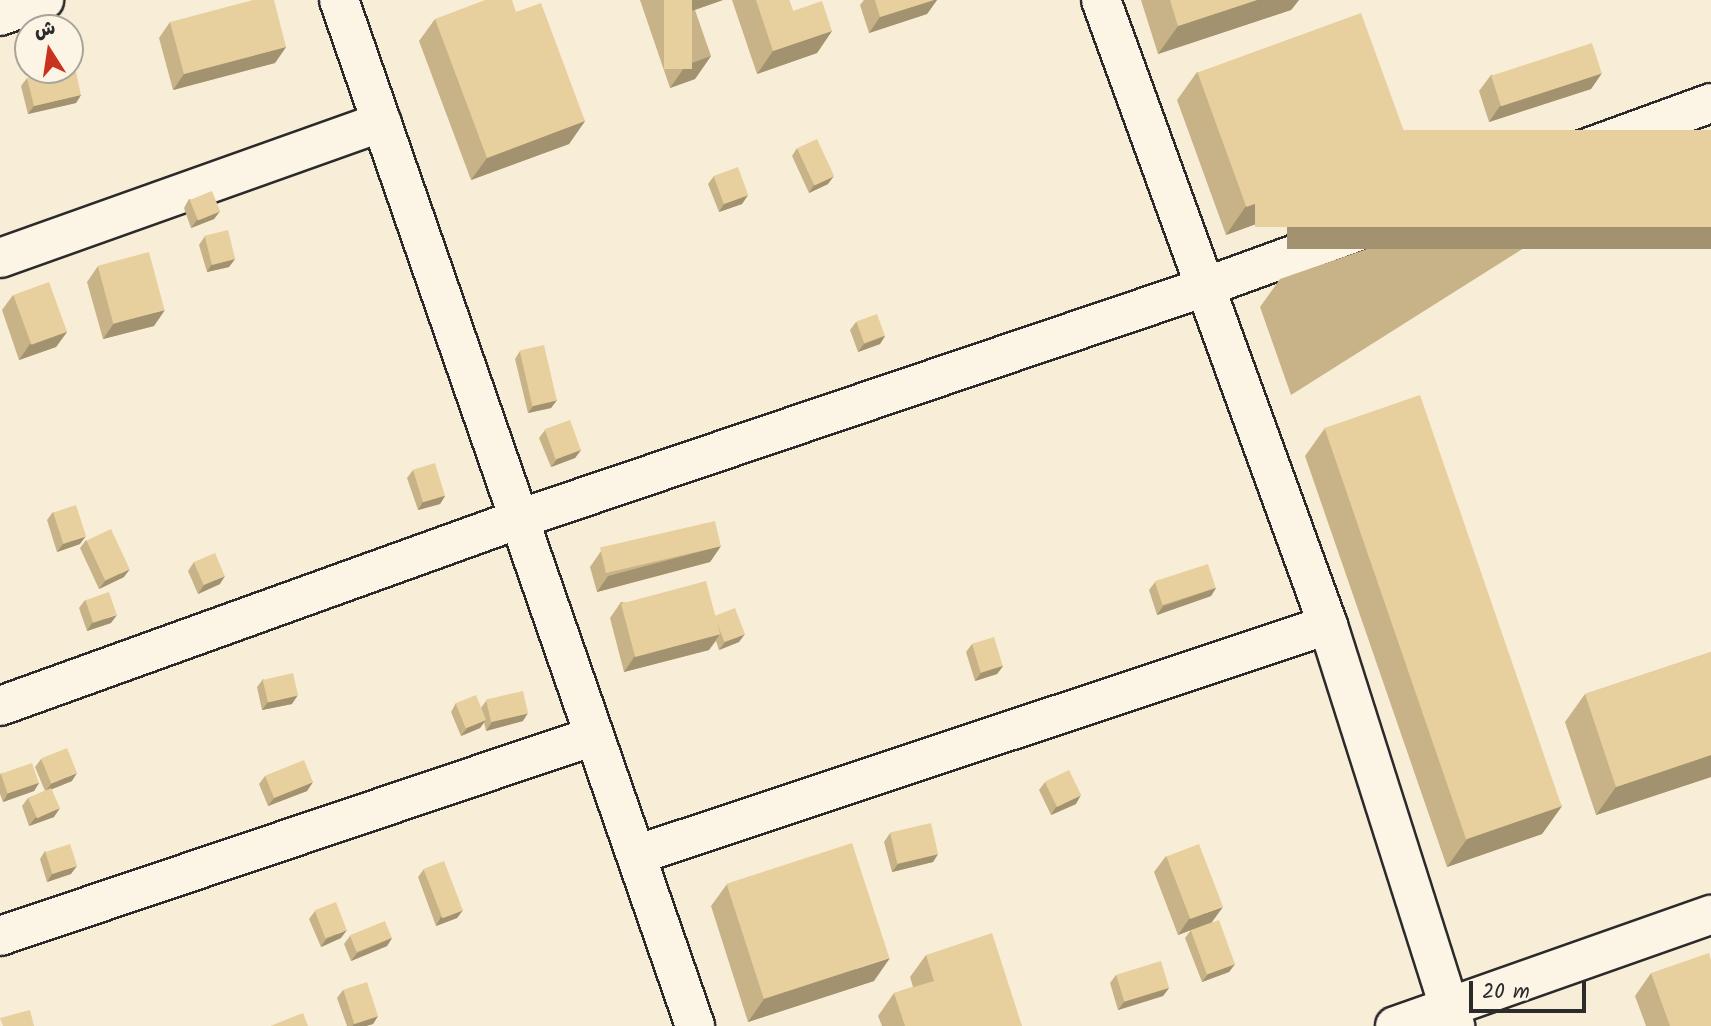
<!DOCTYPE html>
<meta charset="utf-8">
<style>
body{margin:0}
#map{position:relative;width:1711px;height:1026px;overflow:hidden;background:#f8eed7;font-family:Kalam,"Playpen Sans Arabic",sans-serif}
div>[style]{position:absolute}
.roads{filter:drop-shadow(2px 0 #2b2b2b) drop-shadow(-2px 0 #2b2b2b) drop-shadow(0 2px #2b2b2b) drop-shadow(0 -2px #2b2b2b)}
.minor>*{height:38px;margin:-19px;padding:0 19px;transform-origin:19px;border-radius:19px;background:#fcf5e5}
.tertiary>*{height:38px;margin:-19px;padding:0 19px;transform-origin:19px;border-radius:19px;background:#fcf5e5}
.wall>*{inset:0;background:#c8b388}
.shaded-wall>*{inset:0;background:#a2926f;transform-origin:0 0}
.building>*{inset:0;background:#e8d09e;transform-origin:0 0}
span{translate:-50% -50%;white-space:nowrap;text-align:center;line-height:1.15;-webkit-text-stroke:5px #fcf5e5;paint-order:stroke}
.north{position:absolute;left:14px;top:14px;width:70px;height:70px;box-sizing:border-box;background:#fcf5e5;border:2px solid #a8a49b;border-radius:50%;rotate:348deg;font-size:19px;font-weight:700;line-height:28px;text-align:center;color:#2b2b2b}
.north::after{content:'';display:block;margin:auto;width:24px;height:32px;background:#c8321e;clip-path:polygon(50% 0,100% 100%,50% 72%,0 100%)}
.scale{position:absolute;left:1469px;top:981px;width:117px;height:32px;box-sizing:border-box;border:4px solid #2b2b2b;border-top:0;padding-left:9px;font-size:21px;line-height:24px;white-space:nowrap;color:#2b2b2b;-webkit-text-stroke:5px #fcf5e5;paint-order:stroke}
</style>
<div id="map">
<div class="roads">
<div class="minor">
<i style="left:339px;top:0;width:1086px;rotate:70.86deg"></i>
<i style="left:1101px;top:0;width:665px;rotate:70.04deg"></i>
<i style="left:1328px;top:625px;width:421px;rotate:72.4deg"></i>
<i style="left:0;top:16px;width:47px;rotate:-20deg"></i>
<i style="left:0;top:258px;width:405px;rotate:-19.6deg"></i>
<i style="left:0;top:706px;width:552px;rotate:-19.81deg"></i>
<i style="left:519px;top:519px;width:727px;rotate:-18.68deg"></i>
<i style="left:1208px;top:286px;width:535px;rotate:-19.99deg"></i>
<i style="left:636px;top:855px;width:729px;rotate:-18.39deg"></i>
<i style="left:0;top:936px;width:627px;rotate:-18.61deg"></i>
</div>
<div class="tertiary">
<i style="left:1395px;top:1026px;width:335px;rotate:-19.4deg"></i>
</div>
</div>
<div class="wall">
<i style="clip-path:polygon(640px 0,723px 0,695px 10px,711px 56px,695px 79px,670px 88px)"></i>
<i style="clip-path:polygon(732px 0,789px 0,793px 11px,832px 31px,817px 53px,757px 74px)"></i>
<i style="clip-path:polygon(864px 0,937px 0,927px 14px,869px 33px,860px 5px)"></i>
<i style="clip-path:polygon(1141px 0,1299px 0,1291px 10px,1158px 54px)"></i>
<i style="clip-path:polygon(516px 12px,585px 121px,569px 144px,471px 180px,419px 41px,435px 19px)"></i>
<i style="clip-path:polygon(170px 22px,286px 47px,275px 63px,173px 90px,159px 38px)"></i>
<i style="clip-path:polygon(1197px 72px,1410px 147px,1390px 175px,1226px 235px,1177px 100px)"></i>
<i style="clip-path:polygon(1602px 73px,1591px 89px,1489px 122px,1479px 91px,1491px 75px)"></i>
<i style="clip-path:polygon(27px 78px,81px 95px,76px 103px,28px 114px,21px 86px)"></i>
<i style="clip-path:polygon(1711px 130px,1291px 395px,1260px 307px,1280px 279px)"></i>
<i style="clip-path:polygon(797px 148px,828px 184px,809px 193px,792px 156px)"></i>
<i style="clip-path:polygon(714px 176px,748px 195px,742px 204px,719px 212px,708px 184px)"></i>
<i style="clip-path:polygon(189px 199px,220px 211px,214px 219px,191px 228px,184px 208px)"></i>
<i style="clip-path:polygon(205px 236px,235px 259px,229px 267px,207px 272px,199px 245px)"></i>
<i style="clip-path:polygon(98px 266px,154px 326px,103px 339px,87px 282px)"></i>
<i style="clip-path:polygon(13px 295px,67px 332px,56px 347px,19px 360px,2px 310px)"></i>
<i style="clip-path:polygon(856px 322px,885px 336px,880px 344px,858px 352px,850px 330px)"></i>
<i style="clip-path:polygon(520px 351px,557px 400px,551px 408px,528px 413px,515px 359px)"></i>
<i style="clip-path:polygon(1325px 428px,1562px 806px,1542px 834px,1447px 867px,1305px 456px)"></i>
<i style="clip-path:polygon(545px 430px,581px 450px,575px 458px,551px 467px,539px 438px)"></i>
<i style="clip-path:polygon(413px 470px,445px 496px,440px 504px,418px 510px,407px 478px)"></i>
<i style="clip-path:polygon(53px 512px,80px 544px,57px 552px,47px 520px)"></i>
<i style="clip-path:polygon(86px 540px,124px 577px,99px 589px,80px 548px)"></i>
<i style="clip-path:polygon(721px 546px,710px 562px,597px 592px,590px 567px,601px 551px)"></i>
<i style="clip-path:polygon(194px 562px,220px 584px,198px 594px,188px 571px)"></i>
<i style="clip-path:polygon(1155px 582px,1216px 588px,1211px 596px,1157px 615px,1149px 590px)"></i>
<i style="clip-path:polygon(85px 600px,111px 623px,87px 631px,79px 608px)"></i>
<i style="clip-path:polygon(621px 602px,715px 616px,739px 642px,719px 650px,716px 641px,709px 650px,624px 672px,610px 618px)"></i>
<i style="clip-path:polygon(972px 644px,1003px 666px,997px 674px,975px 681px,966px 652px)"></i>
<i style="clip-path:polygon(1711px 652px,1711px 777px,1596px 815px,1565px 722px,1585px 694px)"></i>
<i style="clip-path:polygon(263px 679px,292px 704px,262px 710px,257px 687px)"></i>
<i style="clip-path:polygon(486px 701px,523px 721px,486px 731px,484px 722px,480px 728px,461px 736px,451px 712px,456px 703px,481px 708px)"></i>
<i style="clip-path:polygon(41px 759px,72px 781px,52px 789px,54px 817px,29px 826px,22px 806px,28px 798px,45px 791px,35px 767px)"></i>
<i style="clip-path:polygon(1px 773px,39px 783px,34px 791px,3px 802px,0 794px,0 775px)"></i>
<i style="clip-path:polygon(265px 776px,313px 782px,307px 791px,268px 806px,259px 784px)"></i>
<i style="clip-path:polygon(1045px 782px,1076px 804px,1051px 815px,1039px 790px)"></i>
<i style="clip-path:polygon(890px 833px,938px 854px,933px 862px,892px 872px,884px 842px)"></i>
<i style="clip-path:polygon(45px 851px,71px 874px,47px 882px,40px 859px)"></i>
<i style="clip-path:polygon(1166px 856px,1212px 922px,1235px 964px,1229px 972px,1202px 982px,1185px 938px,1191px 930px,1178px 935px,1154px 872px)"></i>
<i style="clip-path:polygon(424px 869px,463px 910px,457px 918px,436px 926px,418px 877px)"></i>
<i style="clip-path:polygon(727px 884px,874px 981px,748px 1022px,711px 906px)"></i>
<i style="clip-path:polygon(315px 911px,341px 938px,321px 947px,309px 919px)"></i>
<i style="clip-path:polygon(350px 936px,392px 938px,387px 946px,351px 961px,344px 944px)"></i>
<i style="clip-path:polygon(926px 955px,1022px 1026px,882px 1026px,878px 1016px,894px 993px,913px 987px,910px 977px)"></i>
<i style="clip-path:polygon(1651px 973px,1711px 1026px,1646px 1026px,1635px 996px)"></i>
<i style="clip-path:polygon(1116px 975px,1169px 988px,1163px 996px,1118px 1010px,1110px 983px)"></i>
<i style="clip-path:polygon(343px 990px,378px 1016px,373px 1024px,366px 1026px,347px 1026px,337px 998px)"></i>
</div>
<div class="shaded-wall">
<i style="clip-path:polygon(686px 0,723px 0,674px 17px)"></i>
<i style="clip-path:polygon(934px 0,937px 0,927px 14px,869px 33px,880px 17px)"></i>
<i style="clip-path:polygon(1257px 0,1299px 0,1291px 10px,1158px 54px,1178px 26px)"></i>
<i style="clip-path:polygon(832px 31px,817px 53px,757px 74px,773px 51px)"></i>
<i style="clip-path:polygon(286px 47px,275px 63px,173px 90px,184px 74px)"></i>
<i style="clip-path:polygon(711px 56px,695px 79px,670px 88px,686px 65px)"></i>
<i style="clip-path:polygon(1602px 73px,1591px 89px,1489px 122px,1500px 106px)"></i>
<i style="clip-path:polygon(81px 95px,76px 103px,28px 114px,34px 106px)"></i>
<i style="clip-path:polygon(585px 121px,569px 144px,471px 180px,487px 158px)"></i>
<i style="clip-path:polygon(1410px 147px,1390px 175px,1226px 235px,1246px 206px)"></i>
<i style="clip-path:polygon(834px 176px,828px 184px,809px 193px,814px 185px)"></i>
<i style="clip-path:polygon(748px 195px,742px 204px,719px 212px,724px 204px)"></i>
<i style="clip-path:polygon(220px 211px,214px 219px,191px 228px,197px 220px)"></i>
<i style="left:1711px;top:227px;width:22px;height:424px;rotate:90deg"></i>
<i style="clip-path:polygon(235px 259px,229px 267px,207px 272px,212px 264px)"></i>
<i style="clip-path:polygon(165px 310px,154px 326px,103px 339px,114px 323px)"></i>
<i style="clip-path:polygon(67px 332px,56px 347px,19px 360px,30px 344px)"></i>
<i style="clip-path:polygon(885px 336px,880px 344px,858px 352px,864px 344px)"></i>
<i style="clip-path:polygon(557px 400px,551px 408px,528px 413px,534px 405px)"></i>
<i style="clip-path:polygon(581px 450px,575px 458px,551px 467px,557px 459px)"></i>
<i style="clip-path:polygon(445px 496px,440px 504px,418px 510px,423px 502px)"></i>
<i style="clip-path:polygon(86px 536px,80px 544px,57px 552px,63px 544px)"></i>
<i style="clip-path:polygon(721px 546px,710px 562px,597px 592px,608px 576px)"></i>
<i style="clip-path:polygon(130px 569px,124px 577px,99px 589px,105px 581px)"></i>
<i style="clip-path:polygon(225px 576px,220px 584px,198px 594px,204px 585px)"></i>
<i style="clip-path:polygon(1216px 588px,1211px 596px,1157px 615px,1163px 606px)"></i>
<i style="clip-path:polygon(117px 615px,111px 623px,87px 631px,92px 623px)"></i>
<i style="clip-path:polygon(720px 634px,709px 650px,624px 672px,635px 656px)"></i>
<i style="clip-path:polygon(745px 634px,739px 642px,719px 650px,725px 642px)"></i>
<i style="clip-path:polygon(1003px 666px,997px 674px,975px 681px,981px 673px)"></i>
<i style="clip-path:polygon(298px 695px,292px 704px,262px 710px,268px 702px)"></i>
<i style="clip-path:polygon(528px 713px,523px 721px,486px 731px,492px 722px)"></i>
<i style="clip-path:polygon(486px 720px,480px 728px,461px 736px,467px 728px)"></i>
<i style="clip-path:polygon(1711px 755px,1711px 777px,1596px 815px,1616px 787px)"></i>
<i style="clip-path:polygon(77px 773px,72px 781px,45px 792px,51px 784px)"></i>
<i style="clip-path:polygon(313px 782px,307px 791px,268px 806px,274px 798px)"></i>
<i style="clip-path:polygon(39px 783px,34px 791px,3px 802px,8px 793px)"></i>
<i style="clip-path:polygon(1081px 795px,1076px 804px,1051px 815px,1056px 807px)"></i>
<i style="clip-path:polygon(1562px 806px,1542px 834px,1447px 867px,1467px 839px)"></i>
<i style="clip-path:polygon(60px 808px,54px 817px,29px 826px,35px 818px)"></i>
<i style="clip-path:polygon(938px 854px,933px 862px,892px 872px,898px 864px)"></i>
<i style="clip-path:polygon(77px 866px,71px 874px,47px 882px,52px 874px)"></i>
<i style="clip-path:polygon(1223px 907px,1212px 922px,1178px 935px,1189px 919px)"></i>
<i style="clip-path:polygon(463px 910px,457px 918px,436px 926px,441px 917px)"></i>
<i style="clip-path:polygon(347px 930px,341px 938px,321px 947px,326px 939px)"></i>
<i style="clip-path:polygon(392px 938px,387px 946px,351px 961px,357px 953px)"></i>
<i style="clip-path:polygon(890px 958px,874px 981px,748px 1022px,764px 999px)"></i>
<i style="clip-path:polygon(1235px 964px,1229px 972px,1202px 982px,1208px 974px)"></i>
<i style="clip-path:polygon(1169px 988px,1163px 996px,1118px 1010px,1124px 1002px)"></i>
<i style="clip-path:polygon(378px 1016px,373px 1024px,366px 1026px,352px 1026px,354px 1024px)"></i>
</div>
<div class="building">
<i style="clip-path:polygon(253px 0,274px 0,286px 47px,184px 74px,170px 22px)"></i>
<i style="clip-path:polygon(485px 0,512px 0,516px 12px,541px 3px,585px 121px,487px 158px,435px 19px)"></i>
<i style="left:664px;top:0;width:28px;height:69px"></i>
<i style="clip-path:polygon(756px 0,789px 0,793px 11px,822px 1px,832px 31px,773px 51px)"></i>
<i style="clip-path:polygon(875px 0,934px 0,880px 17px)"></i>
<i style="clip-path:polygon(1170px 0,1257px 0,1178px 26px)"></i>
<i style="left:1361px;top:13px;width:143px;height:174px;rotate:70deg"></i>
<i style="left:1592px;top:43px;width:32px;height:106px;rotate:72deg"></i>
<i style="clip-path:polygon(75px 67px,81px 95px,34px 106px,27px 78px,60px 70px,70px 70px,70px 68px)"></i>
<i style="left:1711px;top:130px;width:97px;height:456px;rotate:90deg"></i>
<i style="left:817px;top:139px;width:41px;height:22px;rotate:65deg"></i>
<i style="left:738px;top:167px;width:30px;height:26px;rotate:70deg"></i>
<i style="left:212px;top:191px;width:22px;height:24px;rotate:68deg"></i>
<i style="left:228px;top:230px;width:30px;height:24px;rotate:76deg"></i>
<i style="left:149px;top:252px;width:60px;height:53px;rotate:75deg"></i>
<i style="left:49px;top:282px;width:53px;height:38px;rotate:70deg"></i>
<i style="left:877px;top:314px;width:23px;height:22px;rotate:70deg"></i>
<i style="left:544px;top:345px;width:57px;height:25px;rotate:77deg"></i>
<i style="left:1420px;top:395px;width:435px;height:101px;rotate:71deg"></i>
<i style="left:570px;top:420px;width:32px;height:27px;rotate:70deg"></i>
<i style="left:435px;top:463px;width:34px;height:23px;rotate:73deg"></i>
<i style="left:76px;top:505px;width:33px;height:24px;rotate:72deg"></i>
<i style="left:715px;top:521px;width:26px;height:118px;rotate:77deg"></i>
<i style="left:111px;top:529px;width:44px;height:27px;rotate:65deg"></i>
<i style="left:215px;top:553px;width:25px;height:23px;rotate:67deg"></i>
<i style="left:1208px;top:564px;width:25px;height:56px;rotate:72deg"></i>
<i style="left:706px;top:581px;width:55px;height:88px;rotate:75deg"></i>
<i style="left:109px;top:592px;width:24px;height:25px;rotate:71deg"></i>
<i style="left:735px;top:608px;width:28px;height:22px;rotate:69deg"></i>
<i style="left:994px;top:637px;width:30px;height:23px;rotate:73deg"></i>
<i style="clip-path:polygon(1711px 652px,1711px 755px,1616px 787px,1585px 694px)"></i>
<i style="left:293px;top:673px;width:23px;height:31px;rotate:77deg"></i>
<i style="left:523px;top:691px;width:23px;height:38px;rotate:77deg"></i>
<i style="left:476px;top:695px;width:27px;height:22px;rotate:68deg"></i>
<i style="left:67px;top:748px;width:27px;height:28px;rotate:68deg"></i>
<i style="left:304px;top:760px;width:24px;height:42px;rotate:68deg"></i>
<i style="left:32px;top:763px;width:21px;height:33px;rotate:71deg"></i>
<i style="left:1069px;top:770px;width:28px;height:27px;rotate:64deg"></i>
<i style="left:51px;top:788px;width:22px;height:25px;rotate:66deg"></i>
<i style="left:931px;top:823px;width:32px;height:42px;rotate:77deg"></i>
<i style="left:852px;top:843px;width:121px;height:132px;rotate:72deg"></i>
<i style="left:70px;top:844px;width:23px;height:26px;rotate:72deg"></i>
<i style="left:1199px;top:844px;width:67px;height:35px;rotate:69deg"></i>
<i style="left:444px;top:861px;width:53px;height:22px;rotate:69deg"></i>
<i style="left:336px;top:902px;width:30px;height:23px;rotate:69deg"></i>
<i style="left:1219px;top:920px;width:47px;height:30px;rotate:70deg"></i>
<i style="left:385px;top:921px;width:18px;height:38px;rotate:68deg"></i>
<i style="clip-path:polygon(992px 933px,1022px 1026px,905px 1026px,894px 993px,934px 981px,926px 955px)"></i>
<i style="clip-path:polygon(1709px 953px,1711px 960px,1711px 1026px,1670px 1026px,1651px 973px)"></i>
<i style="left:1161px;top:961px;width:28px;height:47px;rotate:73deg"></i>
<i style="left:367px;top:982px;width:36px;height:25px;rotate:72deg"></i>
<i style="clip-path:polygon(30px 1010px,34px 1026px,3px 1026px,0 1018px)"></i>
<i style="clip-path:polygon(303px 1013px,308px 1026px,270px 1026px)"></i>
</div>
<div class="north">ش</div>
<div class="scale">20 m</div>
</div>
